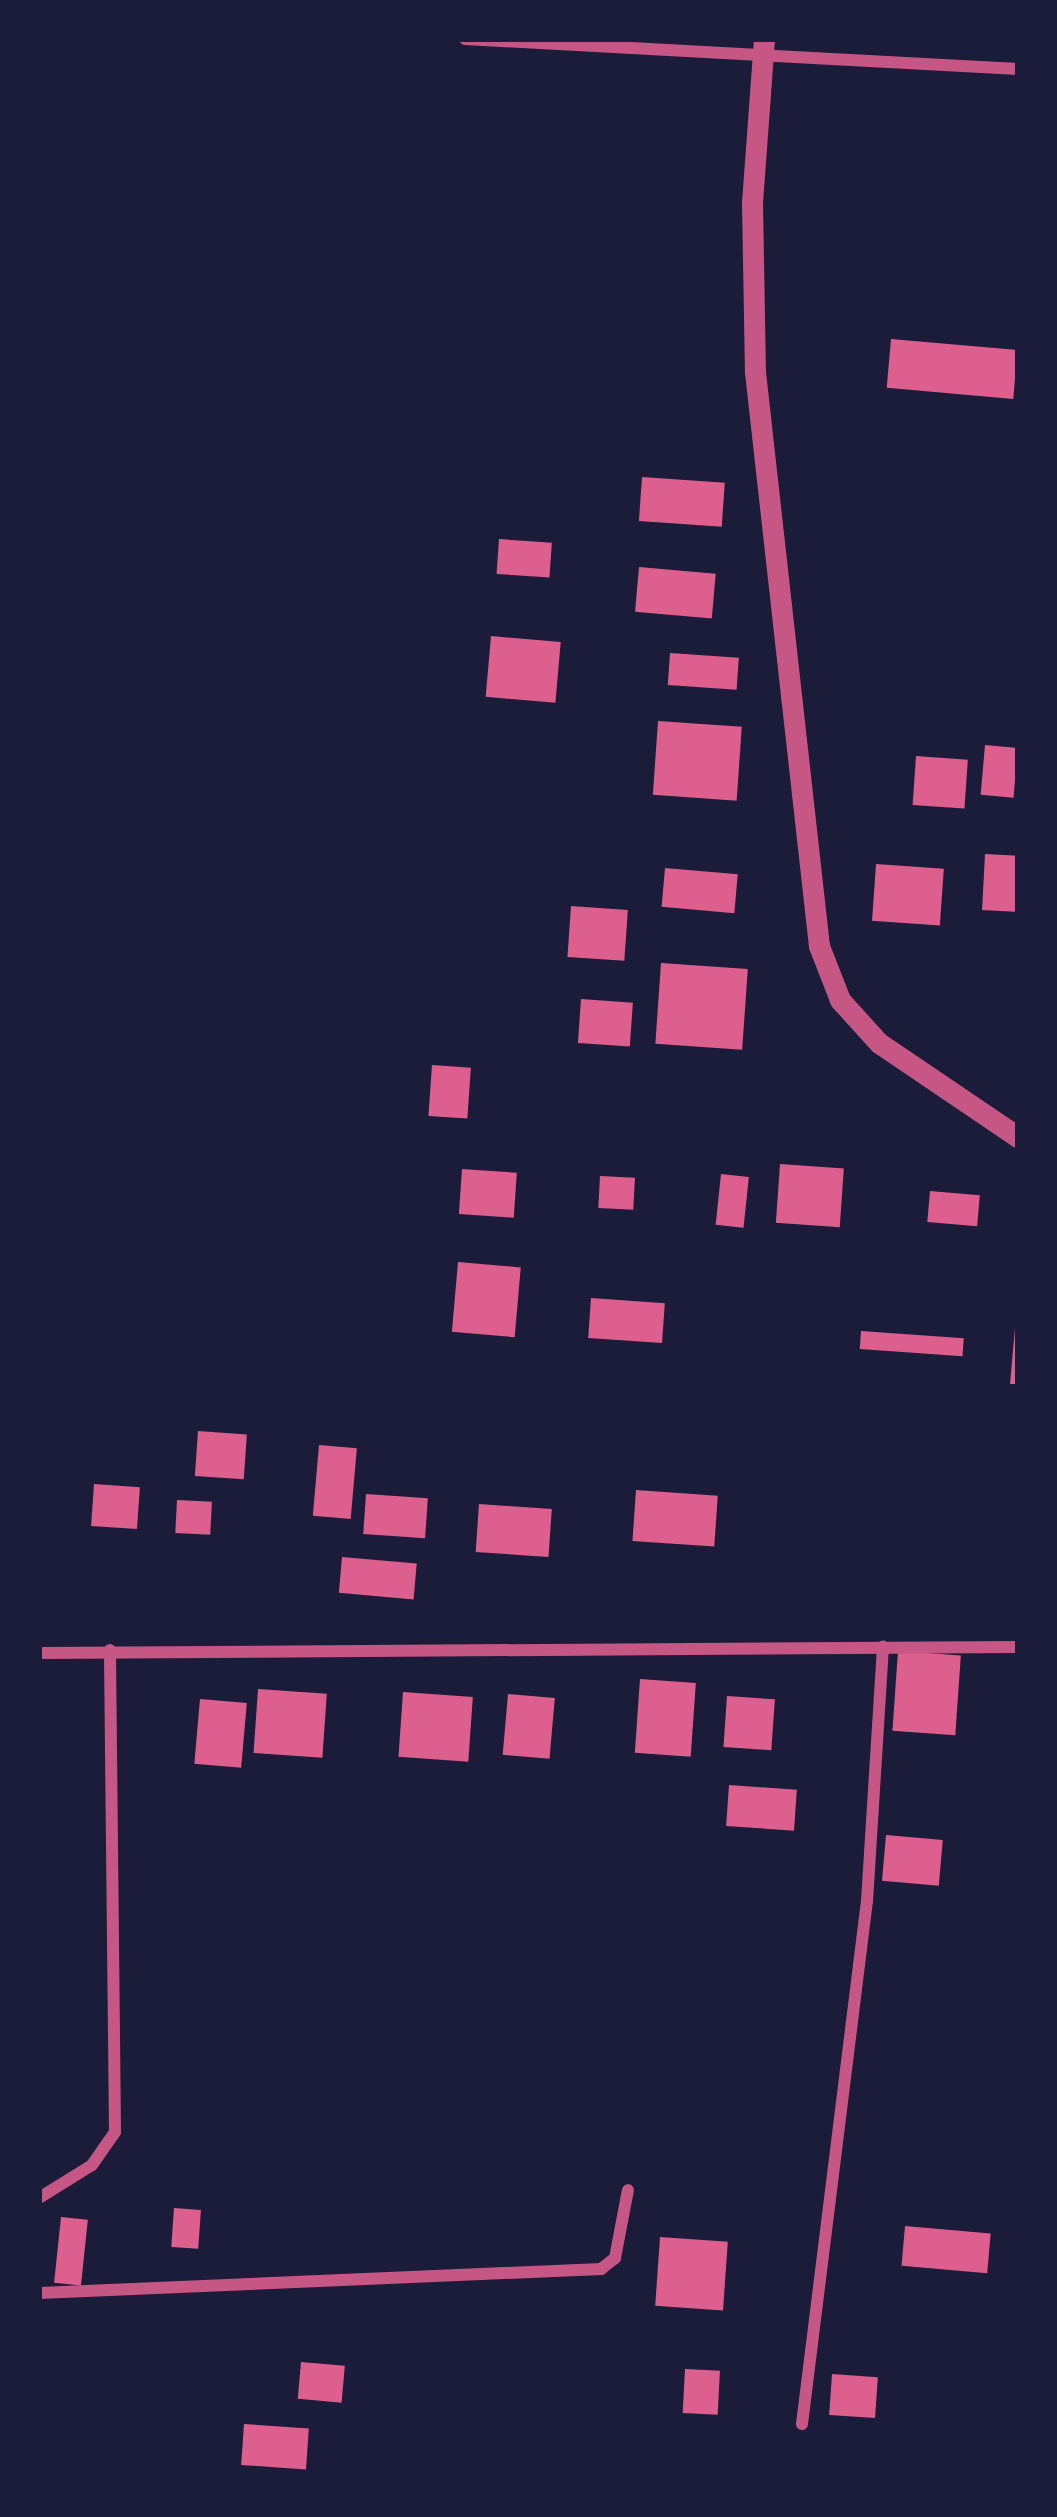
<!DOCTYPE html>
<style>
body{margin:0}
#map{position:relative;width:1057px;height:2517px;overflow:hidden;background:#1b1b3a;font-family:Manrope,sans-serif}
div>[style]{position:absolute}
.building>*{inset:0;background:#dd5f8e;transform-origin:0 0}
.minor>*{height:12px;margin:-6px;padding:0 6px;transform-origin:6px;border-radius:6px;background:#c65784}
.tertiary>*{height:21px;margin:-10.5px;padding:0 10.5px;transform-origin:10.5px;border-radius:10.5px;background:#c65784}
span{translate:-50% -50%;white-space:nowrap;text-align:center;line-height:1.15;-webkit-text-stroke:10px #1b1b3a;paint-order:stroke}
.frame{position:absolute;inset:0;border:42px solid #1b1b3a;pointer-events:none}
</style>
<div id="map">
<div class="building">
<i style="left:891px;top:339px;width:127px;height:49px;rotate:5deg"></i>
<i style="left:642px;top:477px;width:83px;height:44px;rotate:4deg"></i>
<i style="left:499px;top:539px;width:53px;height:35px;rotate:4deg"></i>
<i style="left:639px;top:567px;width:77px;height:45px;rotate:5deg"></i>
<i style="left:491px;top:636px;width:70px;height:61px;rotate:5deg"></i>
<i style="left:670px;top:653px;width:69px;height:32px;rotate:4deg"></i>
<i style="left:658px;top:721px;width:84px;height:74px;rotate:4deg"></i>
<i style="left:985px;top:745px;width:33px;height:50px;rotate:5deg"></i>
<i style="left:916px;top:756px;width:52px;height:49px;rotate:4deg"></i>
<i style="left:985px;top:854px;width:33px;height:56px;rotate:3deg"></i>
<i style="left:876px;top:864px;width:68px;height:57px;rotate:4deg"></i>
<i style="left:665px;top:868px;width:73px;height:39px;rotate:5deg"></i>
<i style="left:571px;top:906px;width:57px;height:51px;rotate:4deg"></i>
<i style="left:661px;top:963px;width:87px;height:81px;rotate:4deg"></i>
<i style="left:581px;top:999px;width:52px;height:44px;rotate:4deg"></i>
<i style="left:432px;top:1065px;width:39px;height:51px;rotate:4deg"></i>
<i style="left:780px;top:1164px;width:64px;height:59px;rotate:4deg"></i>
<i style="left:462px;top:1169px;width:55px;height:45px;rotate:4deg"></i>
<i style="left:721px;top:1174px;width:28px;height:51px;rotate:6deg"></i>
<i style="left:600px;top:1176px;width:35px;height:32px;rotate:3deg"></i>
<i style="left:930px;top:1191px;width:50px;height:31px;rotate:5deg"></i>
<i style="left:458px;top:1262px;width:63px;height:70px;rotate:5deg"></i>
<i style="left:591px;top:1298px;width:74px;height:40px;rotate:4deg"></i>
<i style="clip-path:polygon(1015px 1328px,1018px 1329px,1018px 1384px,1010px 1384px)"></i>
<i style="left:861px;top:1331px;width:103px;height:18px;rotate:4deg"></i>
<i style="left:198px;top:1431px;width:49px;height:45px;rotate:4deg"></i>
<i style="left:319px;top:1445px;width:38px;height:71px;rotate:5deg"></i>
<i style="left:94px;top:1484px;width:46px;height:42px;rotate:4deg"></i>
<i style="left:636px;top:1490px;width:82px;height:51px;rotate:4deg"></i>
<i style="left:366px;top:1494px;width:62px;height:40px;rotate:4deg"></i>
<i style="left:177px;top:1500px;width:35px;height:33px;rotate:3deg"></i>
<i style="left:479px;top:1504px;width:73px;height:48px;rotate:4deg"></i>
<i style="left:342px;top:1557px;width:75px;height:36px;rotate:5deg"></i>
<i style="left:898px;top:1651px;width:63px;height:80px;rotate:4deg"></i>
<i style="left:640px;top:1679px;width:56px;height:74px;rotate:4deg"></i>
<i style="left:258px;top:1689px;width:69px;height:64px;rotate:4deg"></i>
<i style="left:403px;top:1692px;width:70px;height:65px;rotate:4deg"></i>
<i style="left:508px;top:1694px;width:47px;height:61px;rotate:5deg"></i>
<i style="left:727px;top:1696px;width:48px;height:51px;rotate:4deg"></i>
<i style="left:200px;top:1699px;width:47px;height:65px;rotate:5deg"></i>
<i style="left:729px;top:1785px;width:68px;height:41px;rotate:4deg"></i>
<i style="left:886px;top:1835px;width:57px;height:46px;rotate:5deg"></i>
<i style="left:174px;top:2208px;width:27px;height:39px;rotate:4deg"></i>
<i style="left:61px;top:2217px;width:27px;height:66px;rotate:6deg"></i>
<i style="left:905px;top:2226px;width:86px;height:40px;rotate:5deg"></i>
<i style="left:660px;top:2237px;width:68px;height:69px;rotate:4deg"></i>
<i style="left:301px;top:2362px;width:44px;height:37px;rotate:5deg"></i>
<i style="left:685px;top:2369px;width:35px;height:44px;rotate:3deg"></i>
<i style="left:832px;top:2374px;width:46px;height:41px;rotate:4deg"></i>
<i style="left:244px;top:2424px;width:65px;height:41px;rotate:4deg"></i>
</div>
<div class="minor">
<i style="left:465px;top:39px;width:554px;rotate:3.11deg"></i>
<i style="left:39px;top:1653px;width:979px;rotate:-0.35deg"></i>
<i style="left:39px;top:2198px;width:62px;rotate:-31.9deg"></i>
<i style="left:92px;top:2165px;width:40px;rotate:-55.1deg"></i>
<i style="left:115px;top:2132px;width:482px;rotate:-90.6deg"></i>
<i style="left:39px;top:2293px;width:563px;rotate:-2.45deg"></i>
<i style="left:601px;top:2269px;width:18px;rotate:-38deg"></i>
<i style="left:615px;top:2258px;width:69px;rotate:-79.2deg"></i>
<i style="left:802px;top:2424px;width:527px;rotate:-82.92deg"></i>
<i style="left:867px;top:1901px;width:255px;rotate:-86.4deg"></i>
</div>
<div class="tertiary">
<i style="left:764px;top:39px;width:163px;rotate:94.2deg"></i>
<i style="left:752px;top:202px;width:170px;rotate:89deg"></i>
<i style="left:755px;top:372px;width:578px;rotate:83.64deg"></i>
<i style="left:819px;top:946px;width:58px;rotate:68.7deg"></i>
<i style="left:840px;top:1000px;width:58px;rotate:47.8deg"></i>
<i style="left:879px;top:1043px;width:168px;rotate:34.1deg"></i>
</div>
<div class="frame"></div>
</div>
